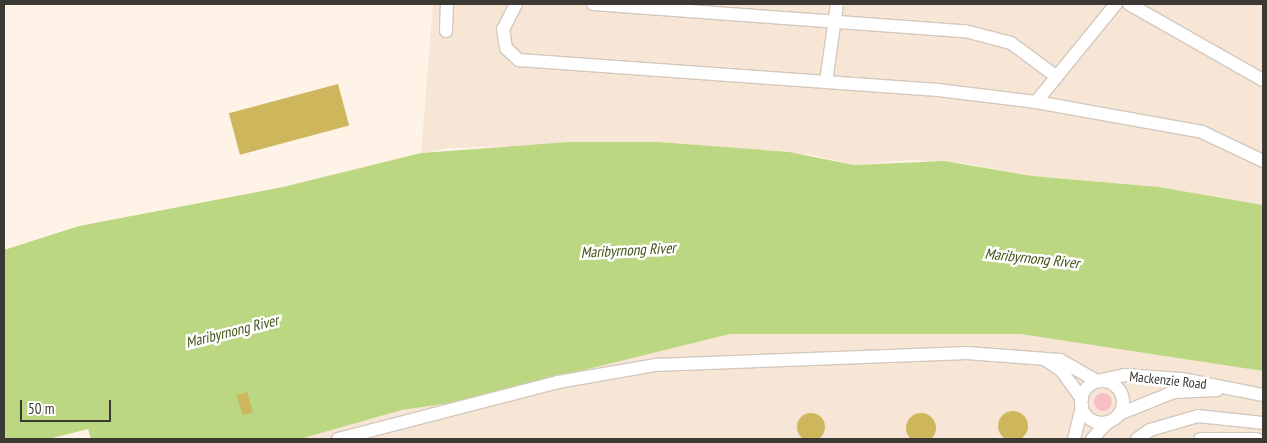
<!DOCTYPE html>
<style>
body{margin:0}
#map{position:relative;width:1267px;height:443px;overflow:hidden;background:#fff3e8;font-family:"PT Sans Narrow",sans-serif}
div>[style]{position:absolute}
.built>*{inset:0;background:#f7e6d6}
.green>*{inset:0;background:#f9bdc4}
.round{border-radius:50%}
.water>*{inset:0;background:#bcd781}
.pier>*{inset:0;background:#fff3e8}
.building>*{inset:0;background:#ceb65c;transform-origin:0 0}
.roads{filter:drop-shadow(1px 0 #d3c8bd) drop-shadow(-1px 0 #d3c8bd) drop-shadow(0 1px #d3c8bd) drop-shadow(0 -1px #d3c8bd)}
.minor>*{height:12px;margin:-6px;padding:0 6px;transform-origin:6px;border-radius:6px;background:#fff}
.minor>.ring{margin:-6px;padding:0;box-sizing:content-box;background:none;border:12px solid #fff;border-radius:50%}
span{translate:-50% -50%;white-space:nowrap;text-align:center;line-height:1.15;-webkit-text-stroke:5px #fff;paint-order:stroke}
.street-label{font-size:14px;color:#3c3833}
.water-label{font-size:15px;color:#435417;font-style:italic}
.frame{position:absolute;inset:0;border:5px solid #3c3833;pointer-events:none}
.scale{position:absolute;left:20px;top:400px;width:91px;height:22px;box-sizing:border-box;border:2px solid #3c3833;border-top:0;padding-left:6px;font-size:15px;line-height:18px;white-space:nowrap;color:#3c3833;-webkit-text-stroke:4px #fff;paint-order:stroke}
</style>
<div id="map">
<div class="built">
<i style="clip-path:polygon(433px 4px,1259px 4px,1263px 9px,1263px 205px,1159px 187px,1032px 176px,963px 163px,909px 160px,854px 165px,814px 155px,658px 142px,450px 148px,421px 153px)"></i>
<i style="clip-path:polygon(730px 334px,1020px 334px,1263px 371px,1263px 439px,300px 439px,402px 410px,450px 403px)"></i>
</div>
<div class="green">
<i class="round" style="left:1094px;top:393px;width:18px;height:18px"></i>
</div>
<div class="water">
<i style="clip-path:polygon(569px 142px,658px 142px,789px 152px,854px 165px,944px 161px,1032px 176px,1159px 187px,1263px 205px,1263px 371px,1020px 334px,730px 334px,450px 403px,402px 410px,300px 439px,4px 439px,4px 250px,79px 226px,283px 187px,421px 153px)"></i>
</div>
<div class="pier">
<i style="clip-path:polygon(88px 429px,91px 439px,49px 439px)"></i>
</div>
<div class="building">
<i style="left:338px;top:84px;width:43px;height:113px;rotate:75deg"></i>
<i style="left:247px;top:392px;width:21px;height:11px;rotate:73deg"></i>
<i class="round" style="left:998px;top:411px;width:30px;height:30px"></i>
<i class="round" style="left:797px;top:413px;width:28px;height:28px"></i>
<i class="round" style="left:906px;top:413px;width:30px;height:30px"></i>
</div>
<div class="roads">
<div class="minor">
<i style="left:516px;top:4px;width:28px;rotate:117deg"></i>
<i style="left:503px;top:29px;width:19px;rotate:81deg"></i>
<i style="left:506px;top:48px;width:18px;rotate:43deg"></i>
<i style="left:519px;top:60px;width:420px;rotate:4.1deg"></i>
<i style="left:938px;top:90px;width:99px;rotate:7deg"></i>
<i style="left:1036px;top:102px;width:169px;rotate:10.2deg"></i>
<i style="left:1202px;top:132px;width:68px;rotate:25.4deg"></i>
<i style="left:593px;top:4px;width:373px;rotate:4.2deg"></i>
<i style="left:965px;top:31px;width:48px;rotate:14.6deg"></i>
<i style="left:1011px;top:43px;width:57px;rotate:36.5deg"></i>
<i style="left:1129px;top:4px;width:154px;rotate:29.6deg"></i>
<i style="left:446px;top:31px;width:27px;rotate:-88deg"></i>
<i style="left:826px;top:82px;width:79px;rotate:-82deg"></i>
<i style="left:1036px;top:102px;width:127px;rotate:-50.8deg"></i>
<i style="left:1044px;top:359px;width:20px;rotate:33deg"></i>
<i style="left:1061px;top:370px;width:36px;rotate:54deg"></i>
<i style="left:1101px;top:380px;width:24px;rotate:-12deg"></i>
<i style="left:1124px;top:375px;width:58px;rotate:3.9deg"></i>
<i style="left:1182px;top:379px;width:83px;rotate:11.2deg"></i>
<i class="ring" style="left:1081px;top:381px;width:30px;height:30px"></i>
<i style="left:1119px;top:414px;width:59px;rotate:-21.8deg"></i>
<i style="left:1174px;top:392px;width:43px;rotate:-2.7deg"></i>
<i style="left:338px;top:439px;width:227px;rotate:-14.5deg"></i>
<i style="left:558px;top:382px;width:98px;rotate:-9.9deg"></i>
<i style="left:655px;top:365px;width:312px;rotate:-2.2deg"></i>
<i style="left:967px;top:353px;width:93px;rotate:4.3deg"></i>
<i style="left:1060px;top:360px;width:43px;rotate:29.6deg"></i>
<i style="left:1074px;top:439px;width:34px;rotate:-76deg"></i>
<i style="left:1092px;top:439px;width:23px;rotate:-47deg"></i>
<i style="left:1137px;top:439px;width:16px;rotate:-35deg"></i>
<i style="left:1150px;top:430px;width:50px;rotate:-16.3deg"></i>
<i style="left:1198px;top:416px;width:65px;rotate:6.1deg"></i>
<i style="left:1200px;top:439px;width:57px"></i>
</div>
</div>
<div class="street-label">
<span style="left:1168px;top:380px;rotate:6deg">Mackenzie Road</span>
</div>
<div class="water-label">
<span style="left:628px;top:250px;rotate:-3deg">Maribyrnong River</span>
<span style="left:1032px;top:258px;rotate:6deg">Maribyrnong River</span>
<span style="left:232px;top:331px;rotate:-14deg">Maribyrnong River</span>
</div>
<div class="frame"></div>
<div class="scale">50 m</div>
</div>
